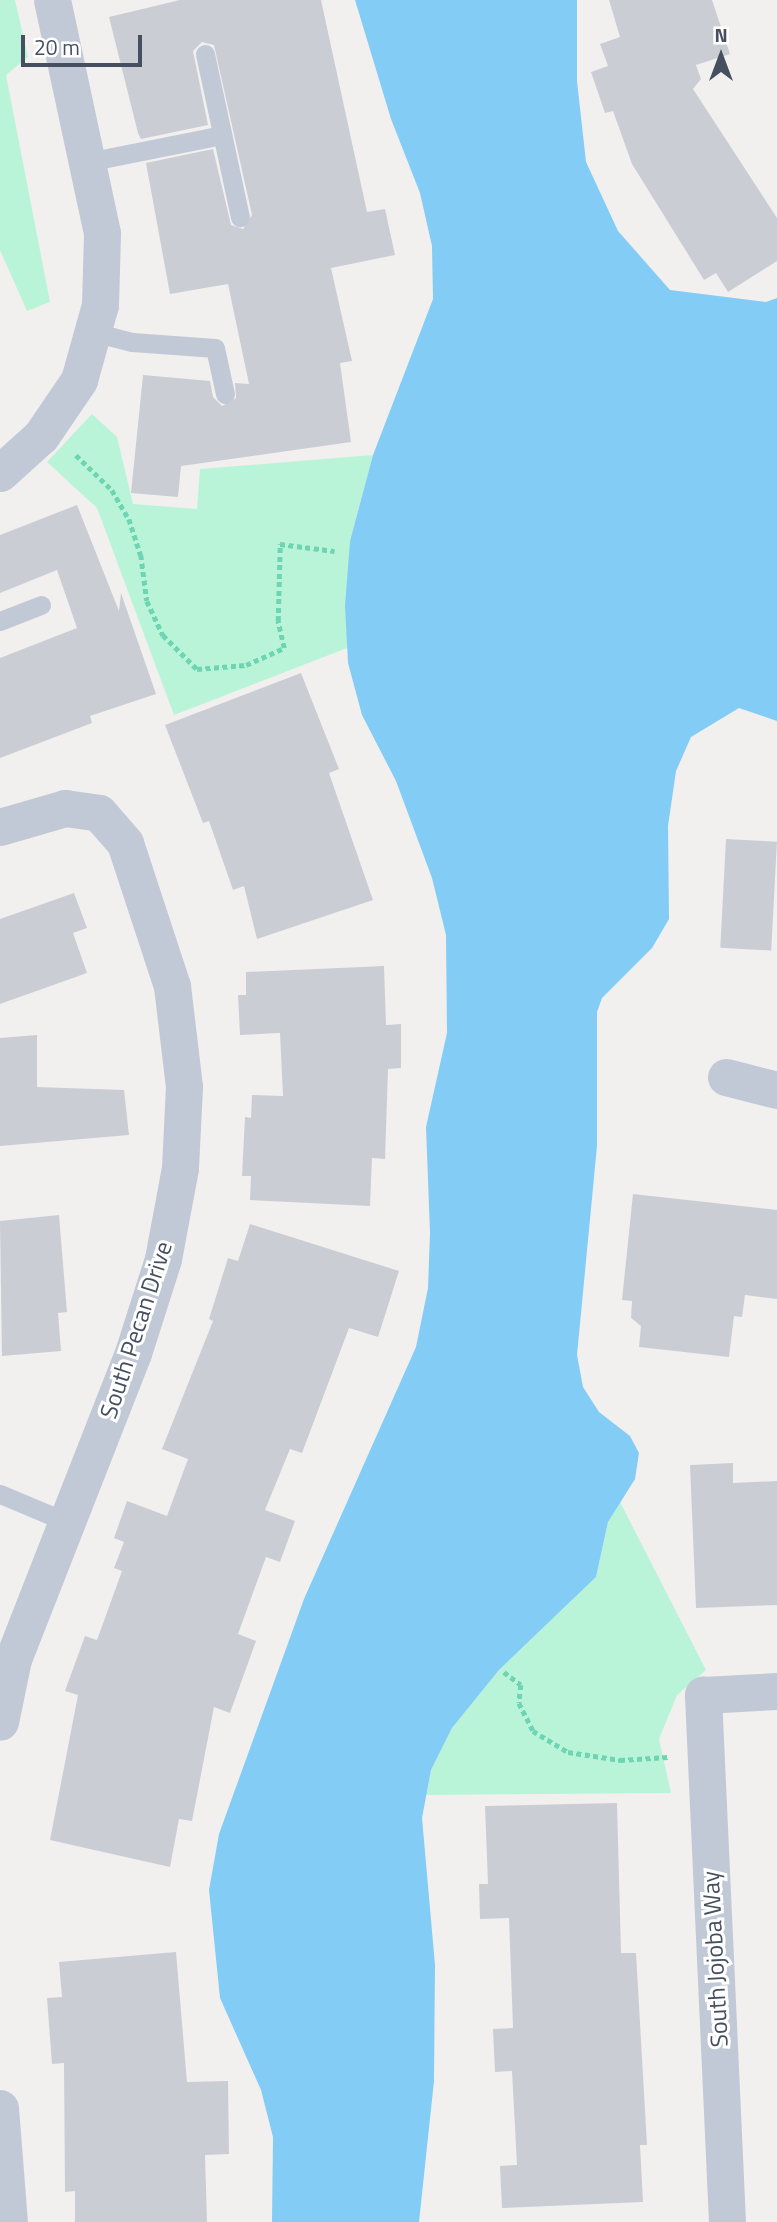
<!DOCTYPE html>
<style>
body{margin:0}
#map{position:relative;width:777px;height:2222px;overflow:hidden;background:#f2efef;font-family:"Titillium Web",sans-serif}
div>[style]{position:absolute}
.green>*{inset:0;background:#b9f4d9}
.water>*{inset:0;background:#82ccf5}
.building>*{inset:0;background:#cbcdd5;transform-origin:0 0}
.path>*{height:4.5px;margin-top:-2.25px;transform-origin:0;background:repeating-linear-gradient(90deg,#6ed5b2 0 5px,transparent 0 8.5px)}
.service>*{height:19px;margin:-9.5px;padding:0 9.5px;transform-origin:9.5px;border-radius:9.5px;background:#c1c9d6}
.minor>*{height:37px;margin:-18.5px;padding:0 18.5px;transform-origin:18.5px;border-radius:18.5px;background:#c1c9d6}
span{translate:-50% -50%;white-space:nowrap;text-align:center;line-height:1.15;-webkit-text-stroke:6px #fff;paint-order:stroke}
.street-label{font-size:24px;color:#454f5f}
.north{position:absolute;left:686px;top:21px;width:70px;height:70px;-webkit-text-stroke:5px #fff;paint-order:stroke;rotate:0deg;font-size:19px;font-weight:700;line-height:28px;text-align:center;color:#454f5f}
.north::after{content:'';display:block;margin:auto;width:24px;height:32px;background:#454f5f;clip-path:polygon(50% 0,100% 100%,50% 72%,0 100%)}
.scale{position:absolute;left:21px;top:35px;width:121px;height:32px;box-sizing:border-box;border:4px solid #454f5f;border-top:0;padding-left:9px;font-size:21px;line-height:24px;white-space:nowrap;color:#454f5f;-webkit-text-stroke:5px #fff;paint-order:stroke}
</style>
<div id="map">
<div class="green">
<i style="clip-path:polygon(0 0,15px 0,28px 57px,6px 75px,50px 302px,27px 311px,0 250px)"></i>
<i style="clip-path:polygon(92px 414px,117px 437px,133px 504px,197px 509px,200px 469px,373px 455px,350px 541px,347px 648px,174px 715px,97px 508px,47px 462px)"></i>
<i style="clip-path:polygon(620px 1502px,706px 1670px,677px 1695px,659px 1739px,671px 1793px,426px 1795px,431px 1770px,452px 1728px,499px 1670px,596px 1577px,608px 1522px)"></i>
</div>
<div class="water">
<i style="clip-path:polygon(355px 0,577px 0,577px 81px,586px 162px,618px 231px,670px 290px,766px 302px,777px 298px,777px 721px,739px 708px,691px 737px,676px 771px,668px 826px,669px 919px,652px 948px,602px 998px,597px 1012px,597px 1146px,577px 1355px,583px 1387px,599px 1412px,630px 1436px,639px 1453px,635px 1479px,608px 1522px,596px 1577px,499px 1670px,452px 1728px,431px 1770px,422px 1818px,435px 1965px,434px 2081px,419px 2222px,272px 2222px,273px 2137px,261px 2090px,220px 1998px,209px 1890px,219px 1834px,304px 1599px,416px 1347px,428px 1288px,430px 1233px,426px 1127px,447px 1033px,446px 935px,432px 878px,396px 781px,362px 715px,348px 663px,345px 606px,350px 541px,373px 455px,433px 299px,432px 246px,420px 193px,391px 119px)"></i>
</div>
<div class="building">
<i style="clip-path:polygon(180px 0,321px 0,367px 212px,385px 209px,395px 255px,331px 268px,352px 361px,340px 363px,351px 442px,181px 466px,178px 497px,131px 493px,143px 375px,210px 381px,213px 397px,222px 406px,236px 398px,235px 383px,249px 384px,228px 284px,170px 294px,146px 163px,213px 149px,231px 225px,243px 229px,252px 215px,214px 45px,202px 42px,193px 51px,208px 125px,141px 139px,138px 133px,109px 17px)"></i>
<i style="clip-path:polygon(609px 0,712px 0,730px 54px,696px 65px,701px 79px,693px 89px,777px 218px,777px 261px,728px 292px,716px 273px,704px 280px,632px 164px,613px 111px,605px 113px,591px 72px,608px 66px,600px 44px,620px 37px)"></i>
<i style="clip-path:polygon(77px 505px,119px 611px,121px 593px,156px 694px,90px 716px,92px 723px,0 758px,0 658px,77px 628px,57px 570px,0 593px,0 535px)"></i>
<i style="clip-path:polygon(301px 673px,339px 769px,329px 773px,373px 900px,257px 939px,244px 886px,233px 890px,209px 821px,203px 823px,165px 725px)"></i>
<i style="left:726px;top:839px;width:51px;height:109px;rotate:3deg"></i>
<i style="clip-path:polygon(74px 893px,87px 928px,73px 933px,87px 973px,0 1004px,0 919px)"></i>
<i style="clip-path:polygon(384px 966px,386px 1025px,401px 1024px,401px 1068px,388px 1069px,385px 1159px,372px 1158px,370px 1206px,250px 1200px,251px 1176px,242px 1176px,245px 1117px,251px 1118px,252px 1095px,283px 1096px,280px 1033px,240px 1035px,238px 995px,246px 995px,246px 972px)"></i>
<i style="clip-path:polygon(37px 1035px,37px 1087px,124px 1090px,129px 1135px,0 1146px,0 1038px)"></i>
<i style="clip-path:polygon(633px 1194px,777px 1210px,777px 1299px,745px 1295px,742px 1317px,734px 1316px,729px 1357px,639px 1347px,641px 1326px,631px 1318px,632px 1301px,622px 1300px)"></i>
<i style="clip-path:polygon(59px 1215px,67px 1312px,58px 1313px,61px 1351px,2px 1356px,0 1221px)"></i>
<i style="clip-path:polygon(250px 1224px,399px 1271px,378px 1337px,349px 1328px,302px 1453px,290px 1449px,265px 1510px,295px 1521px,280px 1562px,266px 1557px,238px 1634px,256px 1641px,230px 1713px,214px 1707px,192px 1821px,179px 1819px,170px 1867px,50px 1840px,78px 1695px,65px 1691px,85px 1636px,97px 1640px,122px 1571px,114px 1568px,124px 1542px,114px 1538px,127px 1501px,167px 1516px,188px 1459px,162px 1449px,213px 1321px,209px 1319px,228px 1258px,238px 1261px)"></i>
<i style="clip-path:polygon(733px 1463px,733px 1483px,777px 1481px,777px 1605px,696px 1608px,690px 1465px)"></i>
<i style="clip-path:polygon(617px 1803px,621px 1953px,636px 1953px,647px 2145px,640px 2145px,643px 2202px,502px 2208px,500px 2166px,517px 2165px,512px 2071px,495px 2072px,493px 2029px,513px 2028px,509px 1918px,480px 1919px,479px 1884px,488px 1884px,485px 1806px)"></i>
<i style="clip-path:polygon(176px 1952px,187px 2082px,228px 2081px,229px 2154px,205px 2155px,207px 2222px,75px 2222px,75px 2191px,65px 2192px,64px 2063px,52px 2064px,47px 1998px,62px 1997px,59px 1962px)"></i>
</div>
<div class="path">
<i style="left:76px;top:455px;width:50px;rotate:44.2deg"></i>
<i style="left:112px;top:490px;width:34px;rotate:60deg"></i>
<i style="left:129px;top:519px;width:38px;rotate:72deg"></i>
<i style="left:141px;top:555px;width:46px;rotate:82.6deg"></i>
<i style="left:147px;top:601px;width:38px;rotate:65deg"></i>
<i style="left:163px;top:635px;width:48px;rotate:45deg"></i>
<i style="left:197px;top:669px;width:49px;rotate:-4.7deg"></i>
<i style="left:246px;top:665px;width:42px;rotate:-24.1deg"></i>
<i style="left:284px;top:648px;width:28px;rotate:-103deg"></i>
<i style="left:278px;top:621px;width:77px;rotate:-88.5deg"></i>
<i style="left:280px;top:544px;width:55px;rotate:7.3deg"></i>
<i style="left:504px;top:1672px;width:21px;rotate:37deg"></i>
<i style="left:521px;top:1685px;width:18px;rotate:96deg"></i>
<i style="left:519px;top:1703px;width:31px;rotate:63deg"></i>
<i style="left:533px;top:1731px;width:41px;rotate:31deg"></i>
<i style="left:568px;top:1752px;width:53px;rotate:8.7deg"></i>
<i style="left:620px;top:1760px;width:48px;rotate:-3.6deg"></i>
</div>
<div class="service">
<i style="left:205px;top:54px;width:167px;rotate:77.9deg"></i>
<i style="left:87px;top:162px;width:138px;rotate:-11.3deg"></i>
<i style="left:93px;top:332px;width:40px;rotate:14.4deg"></i>
<i style="left:132px;top:342px;width:83px;rotate:4.1deg"></i>
<i style="left:215px;top:348px;width:47px;rotate:77.7deg"></i>
<i style="left:0;top:621px;width:44px;rotate:-21.3deg"></i>
<i style="left:0;top:1494px;width:73px;rotate:22.7deg"></i>
</div>
<div class="minor">
<i style="left:0;top:473px;width:55px;rotate:-42.1deg"></i>
<i style="left:41px;top:436px;width:68px;rotate:-55.8deg"></i>
<i style="left:79px;top:380px;width:78px;rotate:-74.4deg"></i>
<i style="left:100px;top:305px;width:72px;rotate:-88.4deg"></i>
<i style="left:102px;top:233px;width:238px;rotate:-102.1deg"></i>
<i style="left:0;top:827px;width:68px;rotate:-16.3deg"></i>
<i style="left:65px;top:808px;width:34px;rotate:8deg"></i>
<i style="left:99px;top:813px;width:40px;rotate:49deg"></i>
<i style="left:125px;top:843px;width:151px;rotate:71.8deg"></i>
<i style="left:172px;top:986px;width:101px;rotate:83.2deg"></i>
<i style="left:184px;top:1086px;width:82px;rotate:92.8deg"></i>
<i style="left:180px;top:1168px;width:93px;rotate:100.6deg"></i>
<i style="left:163px;top:1259px;width:99px;rotate:107.7deg"></i>
<i style="left:133px;top:1353px;width:329px;rotate:111.4deg"></i>
<i style="left:13px;top:1659px;width:64px;rotate:101.7deg"></i>
<i style="left:726px;top:1077px;width:53px;rotate:14.3deg"></i>
<i style="left:0;top:2108px;width:114px;rotate:85.5deg"></i>
<i style="left:727px;top:2222px;width:528px;rotate:-92.61deg"></i>
<i style="left:703px;top:1695px;width:74px;rotate:-3.1deg"></i>
</div>
<div class="street-label">
<span style="left:136px;top:1330px;rotate:-72deg">South Pecan Drive</span>
<span style="left:715px;top:1959px;rotate:-93deg">South Jojoba Way</span>
</div>
<div class="north">N</div>
<div class="scale">20 m</div>
</div>
